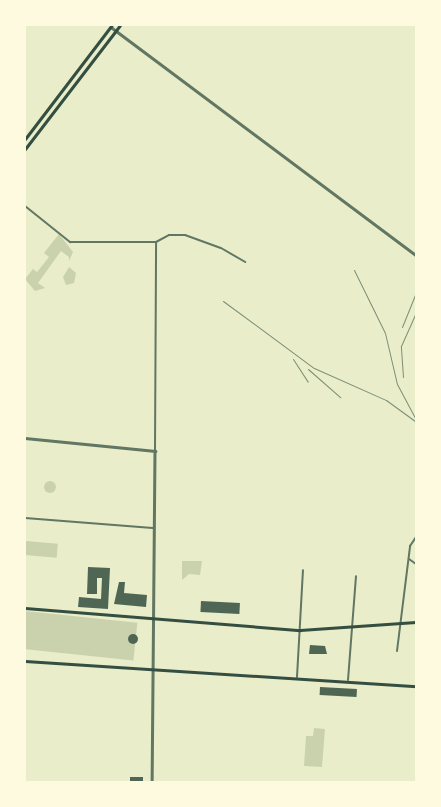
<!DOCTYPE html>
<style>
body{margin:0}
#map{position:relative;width:441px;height:807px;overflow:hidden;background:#e9edc9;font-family:Mulish,sans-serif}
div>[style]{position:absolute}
.green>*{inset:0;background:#cad2ad;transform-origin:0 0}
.round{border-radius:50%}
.building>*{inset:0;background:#4f6655;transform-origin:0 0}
.minor>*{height:2px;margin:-1px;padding:0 1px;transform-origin:1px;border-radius:1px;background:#617663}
.tertiary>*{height:2.5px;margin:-1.25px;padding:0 1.25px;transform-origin:1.25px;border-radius:1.25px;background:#617663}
.secondary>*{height:3px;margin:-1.5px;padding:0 1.5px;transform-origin:1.5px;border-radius:1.5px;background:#344e41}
.primary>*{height:3px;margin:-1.5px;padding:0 1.5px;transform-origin:1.5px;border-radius:1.5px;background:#344e41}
.rail>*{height:1px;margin:-0.5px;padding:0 0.5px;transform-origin:0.5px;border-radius:0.5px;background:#7c8e77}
span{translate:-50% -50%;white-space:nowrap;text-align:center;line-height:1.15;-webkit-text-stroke:5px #fefae0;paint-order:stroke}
.frame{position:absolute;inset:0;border:26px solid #fefae0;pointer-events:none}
</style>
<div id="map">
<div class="green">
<i style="clip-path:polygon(59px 234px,73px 252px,69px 261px,69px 257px,61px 251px,38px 283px,45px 288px,35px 291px,25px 279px,33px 269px,37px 272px,49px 257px,44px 253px)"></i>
<i style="clip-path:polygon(69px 267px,76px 273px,74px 283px,66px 285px,63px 277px)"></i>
<i class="round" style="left:44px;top:481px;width:12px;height:12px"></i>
<i style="left:26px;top:541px;width:32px;height:14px;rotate:5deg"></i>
<i style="clip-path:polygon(182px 561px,202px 561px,200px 575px,189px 574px,182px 580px)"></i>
<i style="left:25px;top:611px;width:113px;height:38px;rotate:6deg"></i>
<i style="clip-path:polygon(314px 728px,325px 729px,322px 767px,304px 766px,306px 736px,313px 736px)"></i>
</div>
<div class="building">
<i style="clip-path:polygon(88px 567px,110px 568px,108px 609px,78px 607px,79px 597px,101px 599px,102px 578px,97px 578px,97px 594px,87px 594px)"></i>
<i style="clip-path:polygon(119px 582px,125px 582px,124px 593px,147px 595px,146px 607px,114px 604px)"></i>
<i style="left:201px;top:601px;width:39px;height:11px;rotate:3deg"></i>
<i class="round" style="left:128px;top:634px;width:10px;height:10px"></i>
<i style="clip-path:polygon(310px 645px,325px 646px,327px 654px,309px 654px)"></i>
<i style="left:320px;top:687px;width:37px;height:8px;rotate:3deg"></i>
<i style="left:130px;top:777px;width:13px;height:5px"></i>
</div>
<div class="minor">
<i style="left:25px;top:206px;width:58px;rotate:38.7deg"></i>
<i style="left:70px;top:242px;width:86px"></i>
<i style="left:156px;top:242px;width:15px;rotate:-28deg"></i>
<i style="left:169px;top:235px;width:16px"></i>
<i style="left:185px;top:235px;width:38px;rotate:20deg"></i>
<i style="left:221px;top:248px;width:28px;rotate:30deg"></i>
<i style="left:155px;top:450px;width:208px;rotate:-89.7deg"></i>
<i style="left:25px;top:518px;width:128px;rotate:4.5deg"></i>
<i style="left:409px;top:559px;width:9px;rotate:36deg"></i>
<i style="left:397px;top:651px;width:106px;rotate:-82.9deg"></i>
<i style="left:410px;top:546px;width:11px;rotate:-56deg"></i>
<i style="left:297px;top:677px;width:107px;rotate:-86.8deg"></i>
<i style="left:348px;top:680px;width:104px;rotate:-85.6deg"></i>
</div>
<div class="tertiary">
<i style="left:111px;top:27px;width:381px;rotate:36.8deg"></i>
<i style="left:25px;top:438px;width:131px;rotate:5.7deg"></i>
<i style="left:155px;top:451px;width:331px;rotate:90.5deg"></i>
</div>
<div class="secondary">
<i style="left:25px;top:608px;width:276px;rotate:4.6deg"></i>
<i style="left:300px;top:630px;width:116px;rotate:-3.9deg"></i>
<i style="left:25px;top:661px;width:392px;rotate:3.7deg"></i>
</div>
<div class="primary">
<i style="left:25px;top:139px;width:143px;rotate:-52.7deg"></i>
<i style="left:25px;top:149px;width:156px;rotate:-52.5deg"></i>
</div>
<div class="rail">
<i style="left:354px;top:270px;width:70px;rotate:63.8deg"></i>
<i style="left:385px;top:333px;width:52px;rotate:76.8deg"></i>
<i style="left:397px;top:384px;width:40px;rotate:62deg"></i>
<i style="left:223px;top:301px;width:113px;rotate:36.4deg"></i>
<i style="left:314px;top:368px;width:79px;rotate:24deg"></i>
<i style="left:386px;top:400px;width:37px;rotate:36deg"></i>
<i style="left:402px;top:327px;width:37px;rotate:-68deg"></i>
<i style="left:293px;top:359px;width:27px;rotate:57deg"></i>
<i style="left:308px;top:369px;width:43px;rotate:41.2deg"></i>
<i style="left:403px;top:377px;width:31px;rotate:-94deg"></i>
<i style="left:401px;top:346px;width:37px;rotate:-66deg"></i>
</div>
<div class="frame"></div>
</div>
